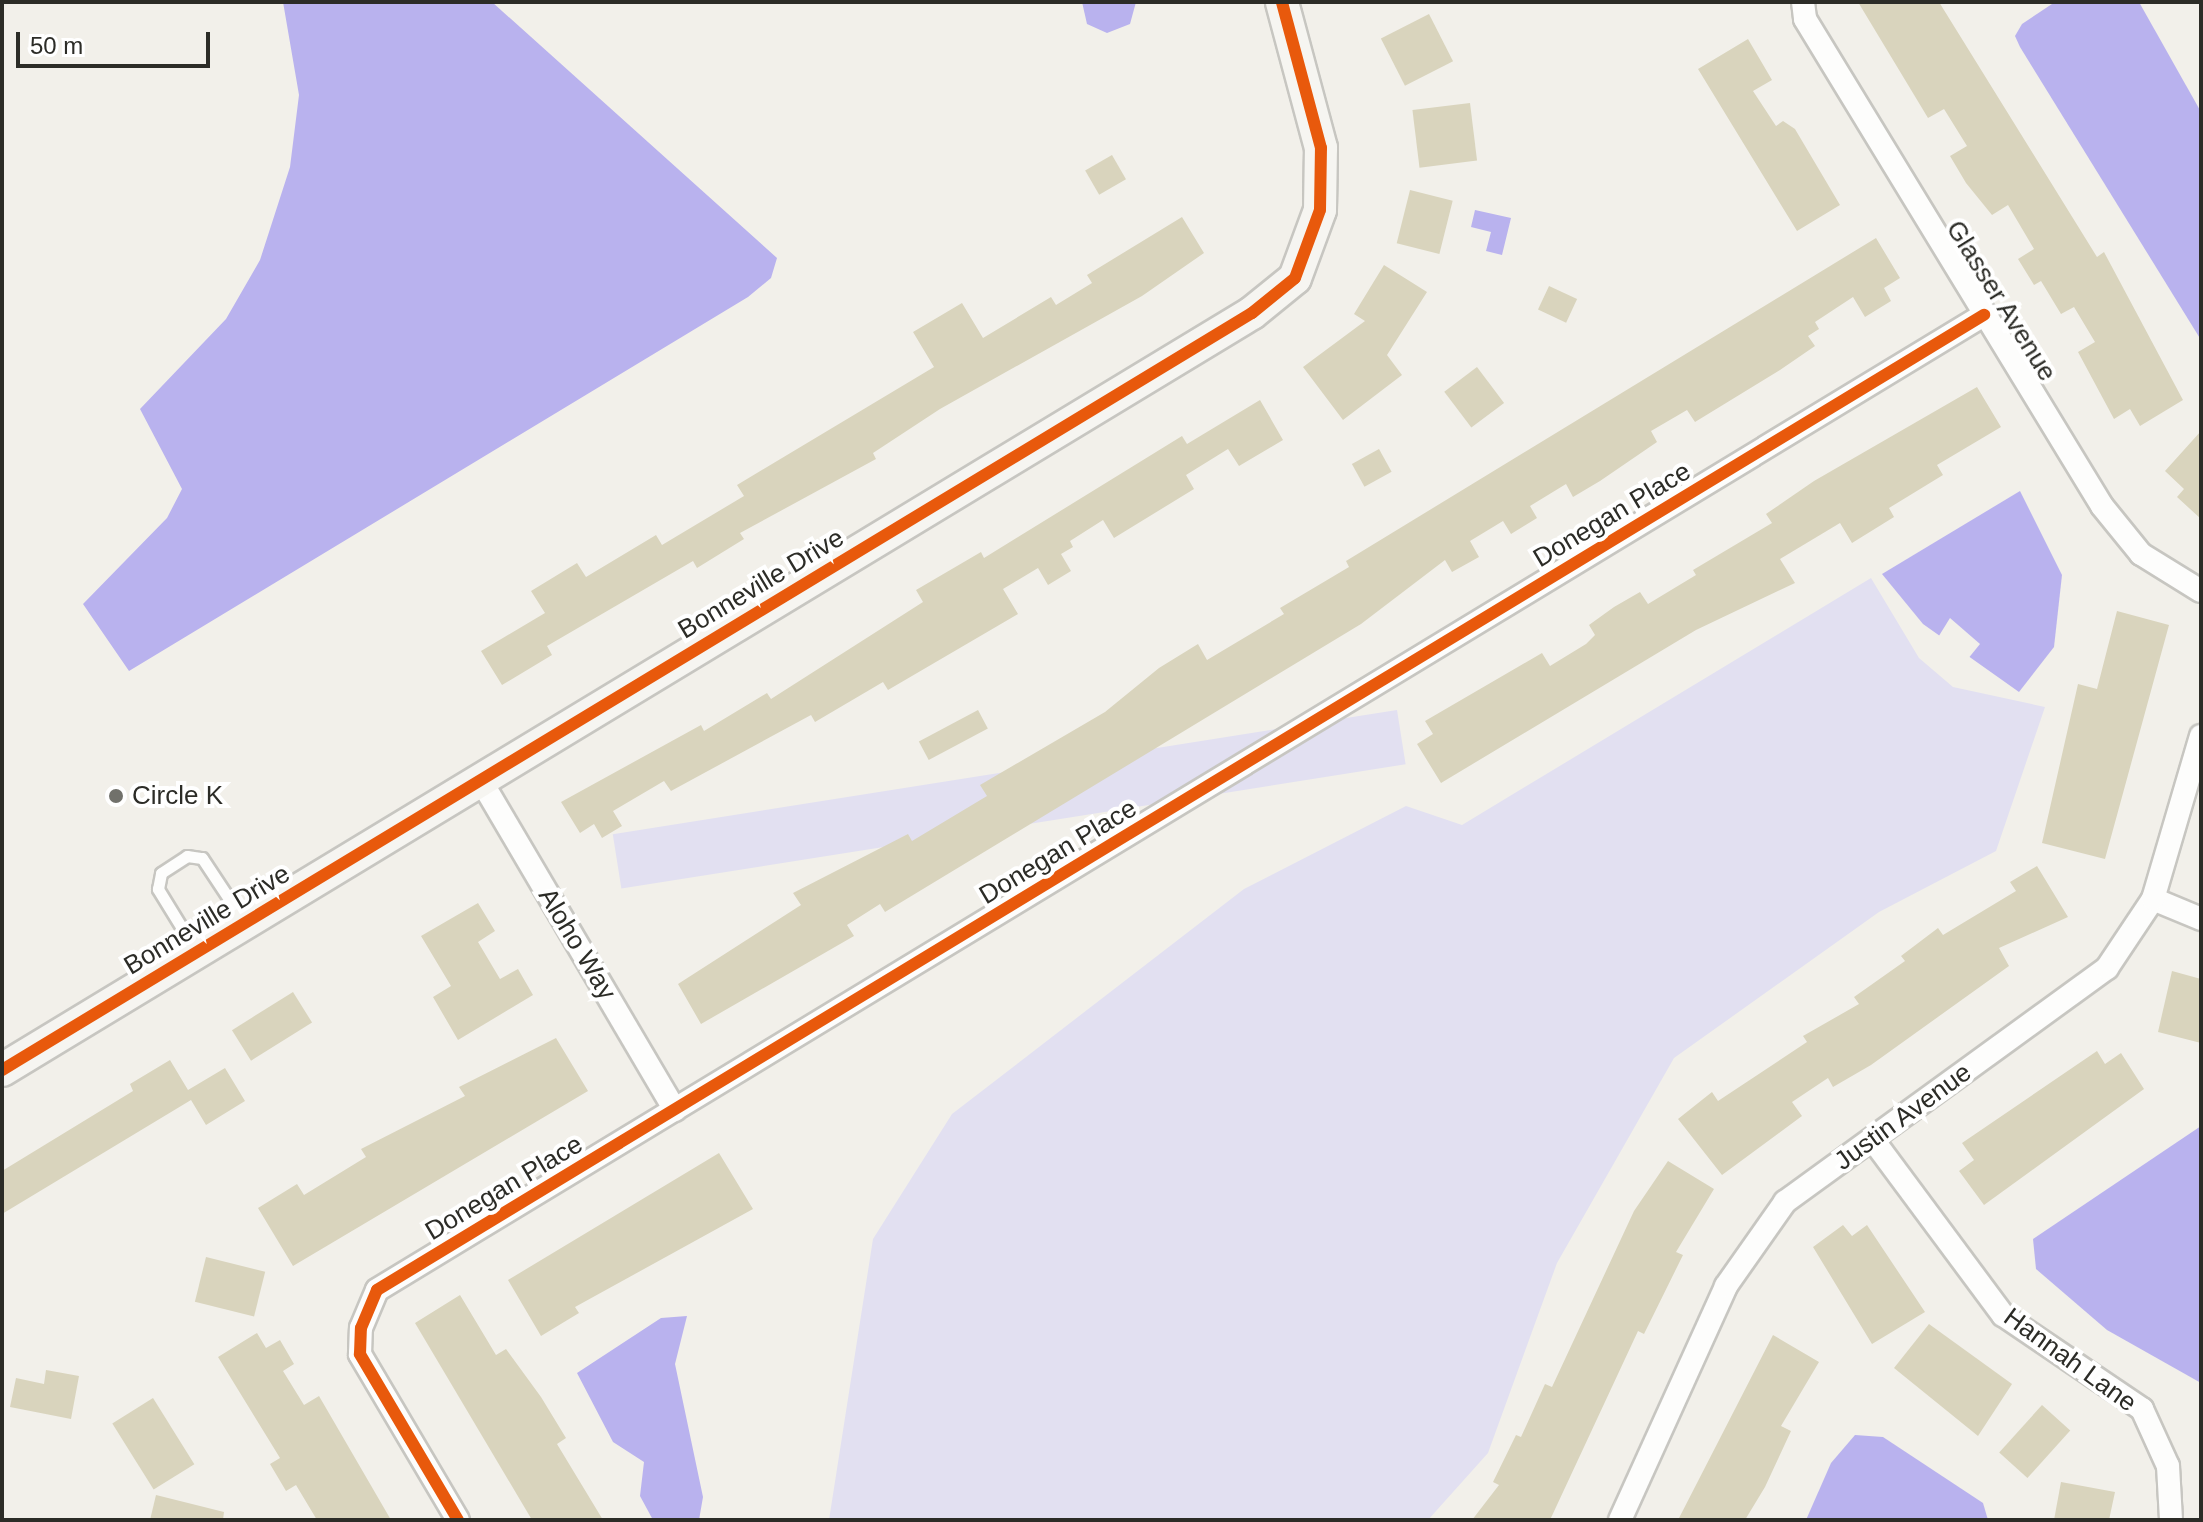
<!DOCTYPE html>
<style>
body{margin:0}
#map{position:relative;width:2203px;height:1522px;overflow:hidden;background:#f2f0ea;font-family:Helvetica,sans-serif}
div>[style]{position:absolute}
.green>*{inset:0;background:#e2e0f1;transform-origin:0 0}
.water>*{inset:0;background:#b9b2ee}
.pier>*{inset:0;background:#f2f0ea}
.building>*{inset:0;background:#d9d4bd;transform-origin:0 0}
.roads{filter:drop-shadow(2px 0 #c7c6c1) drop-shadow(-2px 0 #c7c6c1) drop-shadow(0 2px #c7c6c1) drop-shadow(0 -2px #c7c6c1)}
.lane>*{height:11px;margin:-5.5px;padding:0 5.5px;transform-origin:5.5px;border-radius:5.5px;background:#fdfdfc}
.street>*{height:22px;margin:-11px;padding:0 11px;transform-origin:11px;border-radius:11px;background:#fdfdfc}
.secondary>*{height:32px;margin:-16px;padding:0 16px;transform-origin:16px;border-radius:16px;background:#f6f5f1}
.cycleway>*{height:12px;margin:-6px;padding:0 6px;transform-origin:6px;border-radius:6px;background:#e8590c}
.dots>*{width:22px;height:22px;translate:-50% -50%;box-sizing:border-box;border:4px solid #fff;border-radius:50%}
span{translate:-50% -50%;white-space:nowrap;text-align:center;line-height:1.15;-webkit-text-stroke:8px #fff;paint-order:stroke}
.street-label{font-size:26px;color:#2c2c27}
.poi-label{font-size:26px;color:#2c2c27}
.left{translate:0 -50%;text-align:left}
.frame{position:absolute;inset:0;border:4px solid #2c2c27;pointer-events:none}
.scale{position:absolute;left:16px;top:32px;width:194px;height:36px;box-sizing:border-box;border:4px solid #2c2c27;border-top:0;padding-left:10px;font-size:24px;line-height:28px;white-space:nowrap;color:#2c2c27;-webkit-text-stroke:6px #fff;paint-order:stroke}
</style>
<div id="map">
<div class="green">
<i style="clip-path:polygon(1871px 578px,1919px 658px,1953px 687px,2045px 707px,1996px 851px,1879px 912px,1674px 1058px,1557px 1263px,1488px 1453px,1428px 1520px,829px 1520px,873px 1239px,952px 1114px,1244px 889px,1406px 806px,1462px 825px)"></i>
<i style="left:1397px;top:710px;width:55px;height:794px;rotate:81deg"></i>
</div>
<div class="water">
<i style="clip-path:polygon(283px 2px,492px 2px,777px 258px,771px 278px,748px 297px,129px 671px,83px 604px,167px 518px,182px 489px,140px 409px,226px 319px,260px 260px,290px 167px,299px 95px)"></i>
<i style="clip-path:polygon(1082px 2px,1136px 2px,1130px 24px,1107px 33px,1087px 24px)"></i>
<i style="clip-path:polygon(2055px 2px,2139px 2px,2201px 112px,2201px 340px,2020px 47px,2015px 36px,2022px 24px)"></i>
<i style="clip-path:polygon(1475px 210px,1511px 218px,1502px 255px,1486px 251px,1491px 232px,1471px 227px)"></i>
<i style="clip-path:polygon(2020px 491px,2062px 575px,2054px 647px,2019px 692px,1923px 624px,1882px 574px)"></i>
<i style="clip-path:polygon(2201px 1126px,2201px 1383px,2107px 1330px,2036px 1269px,2033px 1239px)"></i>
<i style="clip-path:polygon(687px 1316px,675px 1364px,703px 1497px,699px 1520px,653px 1520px,640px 1496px,644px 1462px,613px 1442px,577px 1373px,661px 1318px)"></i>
<i style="clip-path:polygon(1855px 1435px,1883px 1437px,1983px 1503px,1988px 1520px,1806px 1520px,1831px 1463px)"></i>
</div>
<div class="pier">
<i style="clip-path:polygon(1950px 618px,1980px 644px,1967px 660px,1937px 639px)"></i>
</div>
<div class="building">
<i style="clip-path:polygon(1858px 2px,1939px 2px,2097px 257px,2104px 252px,2183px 400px,2140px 426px,2130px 409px,2114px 419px,2078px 352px,2095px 342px,2074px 307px,2061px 314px,2041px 281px,2034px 285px,2018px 259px,2034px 249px,2008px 205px,1992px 215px,1966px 183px,1950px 156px,1967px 146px,1944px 109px,1928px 118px)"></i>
<i style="left:1429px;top:14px;width:53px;height:54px;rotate:63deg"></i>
<i style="clip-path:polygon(1748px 39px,1772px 80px,1753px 91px,1776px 126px,1783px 121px,1795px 129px,1840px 205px,1797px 231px,1698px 69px)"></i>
<i style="left:1470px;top:103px;width:58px;height:58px;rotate:83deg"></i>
<i style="left:1112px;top:155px;width:28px;height:31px;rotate:60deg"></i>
<i style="left:1410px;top:190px;width:44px;height:55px;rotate:14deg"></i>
<i style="clip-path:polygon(1182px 217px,1204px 253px,1142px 296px,940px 409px,873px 453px,876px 459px,740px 533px,744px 539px,697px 568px,693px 561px,547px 646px,552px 655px,502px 685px,481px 651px,545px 613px,531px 591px,577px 563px,586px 577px,656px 535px,662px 545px,744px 496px,737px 485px,934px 367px,913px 332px,962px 303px,983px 338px,1051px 297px,1056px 305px,1092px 283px,1087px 275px)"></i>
<i style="clip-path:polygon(1876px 238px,1900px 278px,1884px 288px,1891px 301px,1865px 317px,1853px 297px,1815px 322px,1819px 329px,1808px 336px,1815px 346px,1780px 370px,1695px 422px,1687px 410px,1651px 431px,1657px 442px,1600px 481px,1573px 497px,1566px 484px,1530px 506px,1537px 518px,1511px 534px,1503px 521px,1470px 541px,1479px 557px,1452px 572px,1445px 560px,1361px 624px,885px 912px,880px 904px,847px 925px,854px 936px,701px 1024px,678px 984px,801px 905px,793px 893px,908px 834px,912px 841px,987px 796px,980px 785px,1105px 712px,1159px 668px,1198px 644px,1207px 660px,1284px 614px,1280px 608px,1349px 567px,1346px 561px)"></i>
<i style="clip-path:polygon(1384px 265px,1427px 292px,1387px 355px,1402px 375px,1343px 420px,1303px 367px,1365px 321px,1354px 314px)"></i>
<i style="left:1549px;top:286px;width:31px;height:26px;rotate:25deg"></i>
<i style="left:1477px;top:367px;width:45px;height:41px;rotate:53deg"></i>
<i style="clip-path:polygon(1977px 387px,2001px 427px,1937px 465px,1943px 475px,1889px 508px,1894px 517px,1852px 543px,1840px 523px,1780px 559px,1795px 583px,1696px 630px,1441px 783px,1417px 744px,1433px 734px,1425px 721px,1542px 653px,1550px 666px,1586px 644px,1595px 635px,1589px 625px,1614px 607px,1640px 592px,1648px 604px,1696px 575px,1693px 570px,1772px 523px,1766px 514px,1814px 481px)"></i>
<i style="clip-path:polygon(1260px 400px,1283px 440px,1239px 466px,1228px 449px,1186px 475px,1194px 489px,1114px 538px,1103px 520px,1070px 541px,1073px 547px,1061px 554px,1071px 571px,1048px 585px,1038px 568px,1003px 589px,1018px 614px,888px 690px,883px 682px,815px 722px,811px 715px,671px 791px,664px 781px,613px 811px,622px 826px,602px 838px,594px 824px,580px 833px,561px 802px,701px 725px,704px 731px,767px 693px,771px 699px,923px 602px,916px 590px,981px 552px,984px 558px,1182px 436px,1187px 444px)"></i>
<i style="clip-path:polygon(2201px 431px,2201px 519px,2177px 497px,2184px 489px,2165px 471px)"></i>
<i style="left:1379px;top:449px;width:26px;height:31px;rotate:61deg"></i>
<i style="clip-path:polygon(2117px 611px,2169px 625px,2105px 859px,2042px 843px,2078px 684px,2097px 689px)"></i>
<i style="left:978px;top:710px;width:21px;height:67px;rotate:62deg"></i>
<i style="clip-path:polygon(2037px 866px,2068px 917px,1999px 948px,2009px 966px,1871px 1065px,1833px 1087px,1828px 1078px,1792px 1102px,1802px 1116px,1722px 1175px,1678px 1119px,1712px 1092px,1718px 1101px,1807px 1042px,1803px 1036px,1859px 1004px,1854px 997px,1905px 961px,1901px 956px,1938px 928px,1943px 935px,2016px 891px,2010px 882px)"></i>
<i style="clip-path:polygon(478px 903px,495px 931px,478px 942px,500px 979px,518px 969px,533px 995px,458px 1040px,433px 997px,451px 986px,421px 936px)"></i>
<i style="clip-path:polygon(2172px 971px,2201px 979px,2201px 1043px,2158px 1032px)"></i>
<i style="left:293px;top:992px;width:36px;height:72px;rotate:58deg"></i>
<i style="clip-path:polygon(556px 1038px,588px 1091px,293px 1266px,258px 1208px,297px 1184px,304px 1195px,366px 1157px,361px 1149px,465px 1096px,459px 1087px)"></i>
<i style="clip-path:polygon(2097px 1051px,2105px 1064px,2121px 1053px,2144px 1089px,1984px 1205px,1959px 1171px,1974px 1160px,1962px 1143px)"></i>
<i style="clip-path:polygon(170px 1060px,188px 1090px,225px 1068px,245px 1101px,206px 1125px,191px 1100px,2px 1214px,2px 1171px,133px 1091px,130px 1084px)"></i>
<i style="clip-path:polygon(719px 1153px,753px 1209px,575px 1307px,579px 1313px,541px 1336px,508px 1280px)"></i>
<i style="clip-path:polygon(1668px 1161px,1714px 1189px,1676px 1252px,1683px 1255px,1644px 1334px,1638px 1331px,1550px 1520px,1472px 1520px,1499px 1485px,1493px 1482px,1516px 1435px,1521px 1437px,1545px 1384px,1552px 1387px,1634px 1211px)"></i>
<i style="clip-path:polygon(1843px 1225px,1852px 1236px,1867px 1225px,1925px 1312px,1872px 1344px,1813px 1247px)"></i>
<i style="left:206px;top:1257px;width:61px;height:46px;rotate:14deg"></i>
<i style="clip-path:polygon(460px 1295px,496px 1355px,506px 1349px,541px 1397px,566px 1438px,557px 1444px,603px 1520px,532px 1520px,415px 1323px)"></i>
<i style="clip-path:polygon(1929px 1324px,2012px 1384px,1978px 1436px,1894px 1368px)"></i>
<i style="clip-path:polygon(257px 1333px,266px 1348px,280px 1340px,294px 1364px,283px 1371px,304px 1405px,319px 1396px,391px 1520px,317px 1520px,296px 1485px,286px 1491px,270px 1464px,280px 1458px,218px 1357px)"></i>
<i style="clip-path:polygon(1773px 1335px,1819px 1362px,1781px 1426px,1791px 1431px,1765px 1487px,1745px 1520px,1678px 1520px)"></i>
<i style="clip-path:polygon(46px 1370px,79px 1376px,71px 1419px,10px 1407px,16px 1378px,44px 1384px)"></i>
<i style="left:153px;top:1398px;width:78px;height:48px;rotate:58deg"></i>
<i style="left:2042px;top:1405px;width:38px;height:64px;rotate:42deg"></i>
<i style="clip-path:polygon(2061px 1482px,2115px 1492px,2109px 1520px,2054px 1520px)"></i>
<i style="clip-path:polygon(156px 1495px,224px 1512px,223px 1520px,150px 1520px)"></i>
</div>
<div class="roads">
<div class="lane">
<i style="left:196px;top:951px;width:73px;rotate:-121.5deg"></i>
<i style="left:158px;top:889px;width:16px;rotate:-79deg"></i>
<i style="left:161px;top:873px;width:31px;rotate:-33deg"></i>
<i style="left:187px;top:856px;width:15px;rotate:8deg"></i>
<i style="left:202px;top:858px;width:74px;rotate:56.5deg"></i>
</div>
<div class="street">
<i style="left:1803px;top:2px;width:17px;rotate:83deg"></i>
<i style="left:1805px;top:19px;width:570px;rotate:58.62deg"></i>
<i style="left:2102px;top:506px;width:62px;rotate:50.9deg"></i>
<i style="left:2141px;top:554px;width:70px;rotate:31.7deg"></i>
<i style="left:480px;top:779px;width:384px;rotate:59.5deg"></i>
<i style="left:2153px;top:899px;width:52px;rotate:22.6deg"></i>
<i style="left:1873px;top:1140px;width:218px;rotate:53.4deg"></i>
<i style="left:2003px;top:1315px;width:168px;rotate:34.1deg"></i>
<i style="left:2142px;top:1409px;width:63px;rotate:65.5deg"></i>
<i style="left:2168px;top:1466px;width:54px;rotate:86.8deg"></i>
<i style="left:458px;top:1520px;width:193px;rotate:-120.6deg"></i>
<i style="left:360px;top:1354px;width:26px;rotate:-88deg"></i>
<i style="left:361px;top:1328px;width:41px;rotate:-67.2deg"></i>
<i style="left:377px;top:1290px;width:1880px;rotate:-31.25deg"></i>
<i style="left:1620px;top:1520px;width:257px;rotate:-65.6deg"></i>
<i style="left:1726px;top:1286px;width:103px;rotate:-54.9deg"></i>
<i style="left:1785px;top:1202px;width:398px;rotate:-36deg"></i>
<i style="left:2107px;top:968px;width:83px;rotate:-56.3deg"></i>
<i style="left:2153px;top:899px;width:170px;rotate:-73.6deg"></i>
</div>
<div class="secondary">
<i style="left:2px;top:1070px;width:1461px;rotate:-31.2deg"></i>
<i style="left:1252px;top:313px;width:55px;rotate:-39.1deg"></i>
<i style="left:1295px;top:278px;width:72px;rotate:-69.8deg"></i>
<i style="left:1320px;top:210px;width:62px;rotate:-89.1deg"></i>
<i style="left:1321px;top:148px;width:151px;rotate:-105deg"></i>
</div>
</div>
<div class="cycleway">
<i style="left:2px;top:1070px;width:1461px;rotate:-31.2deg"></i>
<i style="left:1252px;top:313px;width:55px;rotate:-39.1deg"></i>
<i style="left:1295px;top:278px;width:72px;rotate:-69.8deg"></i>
<i style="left:1320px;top:210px;width:62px;rotate:-89.1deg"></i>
<i style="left:1321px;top:148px;width:151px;rotate:-105deg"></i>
<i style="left:458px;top:1520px;width:193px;rotate:-120.6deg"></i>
<i style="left:360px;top:1354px;width:26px;rotate:-88deg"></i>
<i style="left:361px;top:1328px;width:41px;rotate:-67.2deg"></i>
<i style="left:377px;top:1290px;width:1880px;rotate:-31.25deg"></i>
</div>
<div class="dots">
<i style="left:116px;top:796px;background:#71716b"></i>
</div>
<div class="street-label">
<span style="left:2001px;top:301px;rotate:58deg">Glasser Avenue</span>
<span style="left:1612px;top:515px;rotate:-31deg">Donegan Place</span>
<span style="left:761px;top:584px;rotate:-31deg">Bonneville Drive</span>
<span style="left:1058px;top:852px;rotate:-31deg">Donegan Place</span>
<span style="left:207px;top:920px;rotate:-31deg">Bonneville Drive</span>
<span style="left:577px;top:944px;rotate:59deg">Aloho Way</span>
<span style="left:1903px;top:1117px;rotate:-36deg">Justin Avenue</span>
<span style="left:504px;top:1188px;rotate:-31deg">Donegan Place</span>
<span style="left:2070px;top:1360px;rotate:36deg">Hannah Lane</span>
</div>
<div class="poi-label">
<span class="left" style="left:132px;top:796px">Circle K</span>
</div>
<div class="frame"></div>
<div class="scale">50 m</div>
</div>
